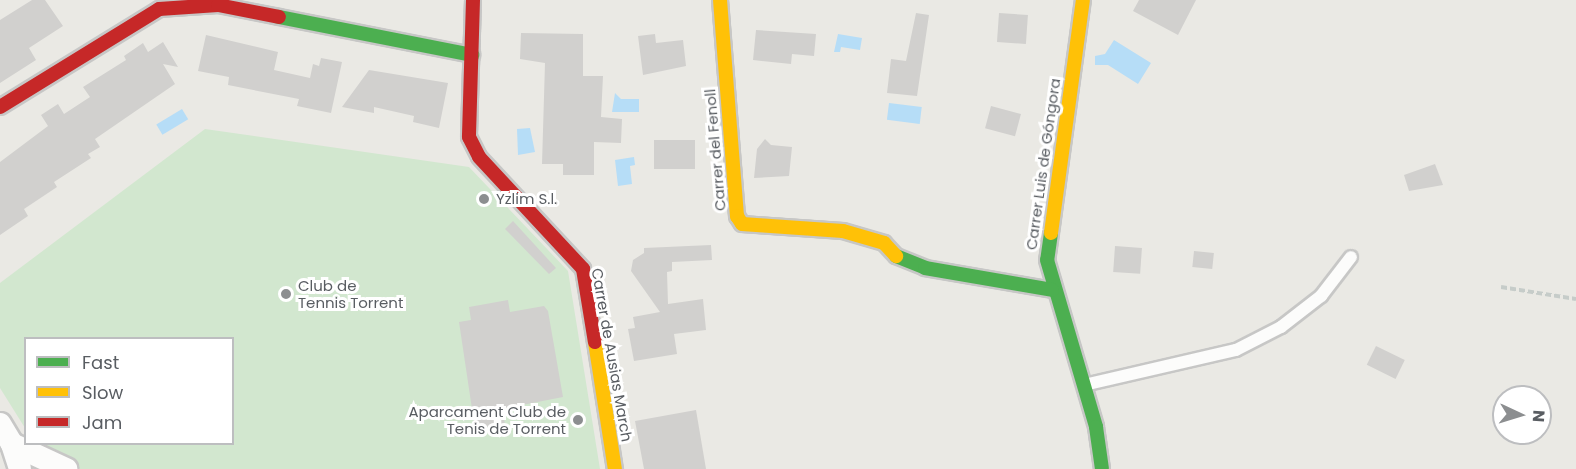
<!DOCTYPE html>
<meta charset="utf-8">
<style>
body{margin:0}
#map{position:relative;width:1576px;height:469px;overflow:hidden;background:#eae9e4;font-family:Poppins,sans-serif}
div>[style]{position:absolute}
.green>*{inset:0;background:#d2e7cf}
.water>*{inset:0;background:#b6ddf7;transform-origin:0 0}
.building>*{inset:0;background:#d1d0ce;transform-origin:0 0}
.path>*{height:4px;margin-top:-2px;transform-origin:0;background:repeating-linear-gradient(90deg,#c6ccc9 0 6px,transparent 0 9px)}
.roads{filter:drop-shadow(2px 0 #c7c7c6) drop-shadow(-2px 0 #c7c7c6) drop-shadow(0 2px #c7c7c6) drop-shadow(0 -2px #c7c7c6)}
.lane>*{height:12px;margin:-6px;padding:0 6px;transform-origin:6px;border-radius:6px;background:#fcfcfb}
.street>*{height:22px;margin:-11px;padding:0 11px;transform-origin:11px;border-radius:11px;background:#fcfcfb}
.fast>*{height:14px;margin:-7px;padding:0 7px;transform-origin:7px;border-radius:7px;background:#4caf50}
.slow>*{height:14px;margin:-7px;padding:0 7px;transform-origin:7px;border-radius:7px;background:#ffc107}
.jam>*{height:14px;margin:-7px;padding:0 7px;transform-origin:7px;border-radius:7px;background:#c62828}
.dots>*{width:16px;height:16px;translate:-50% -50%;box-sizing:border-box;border:3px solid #fff;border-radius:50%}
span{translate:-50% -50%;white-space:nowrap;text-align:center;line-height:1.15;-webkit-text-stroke:6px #fff;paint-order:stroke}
.street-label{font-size:15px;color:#595d62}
.poi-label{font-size:15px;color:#595d62}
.left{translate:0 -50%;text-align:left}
.right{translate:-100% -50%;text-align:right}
.legend{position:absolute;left:24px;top:337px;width:210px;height:108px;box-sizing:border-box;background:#fff;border:2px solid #bdbec0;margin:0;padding:8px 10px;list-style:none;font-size:18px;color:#595d62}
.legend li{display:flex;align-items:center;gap:12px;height:30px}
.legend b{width:30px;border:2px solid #bdbec0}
.north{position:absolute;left:1492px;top:385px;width:60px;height:60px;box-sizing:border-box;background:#fff;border:2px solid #bdbec0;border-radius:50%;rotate:94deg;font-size:16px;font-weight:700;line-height:24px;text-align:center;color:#595d62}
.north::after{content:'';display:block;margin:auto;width:21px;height:27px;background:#8c8e90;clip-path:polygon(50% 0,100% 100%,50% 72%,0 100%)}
</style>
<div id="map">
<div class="green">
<i style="clip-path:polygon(205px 129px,469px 167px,568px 271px,600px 469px,80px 469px,42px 444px,232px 444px,232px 338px,26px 338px,25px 428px,0 388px,0 283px)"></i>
</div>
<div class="water">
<i style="clip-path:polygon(838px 34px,862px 38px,860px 50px,841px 47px,840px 52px,834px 52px)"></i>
<i style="clip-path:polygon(1114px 40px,1151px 63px,1138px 84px,1108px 65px,1095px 65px,1095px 56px,1105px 54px)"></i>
<i style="clip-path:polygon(615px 93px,621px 99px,639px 99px,639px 112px,612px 112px)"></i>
<i style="left:889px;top:103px;width:33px;height:17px;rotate:7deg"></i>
<i style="left:182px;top:109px;width:12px;height:30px;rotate:59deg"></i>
<i style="clip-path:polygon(530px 128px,535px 152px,518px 155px,517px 129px)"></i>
<i style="clip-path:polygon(634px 157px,635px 165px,630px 166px,632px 184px,618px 186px,615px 160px)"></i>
</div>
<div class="building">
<i style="clip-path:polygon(32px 0,45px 0,63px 26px,29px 48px,36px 60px,0 83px,0 20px)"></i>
<i style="clip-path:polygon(1139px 0,1196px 0,1178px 35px,1133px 11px)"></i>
<i style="clip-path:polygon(916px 13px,929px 15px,917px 96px,887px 93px,891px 59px,906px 61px)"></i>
<i style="left:999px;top:13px;width:29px;height:29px;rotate:4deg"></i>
<i style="clip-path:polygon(756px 30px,816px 34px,814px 56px,792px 54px,791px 64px,753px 60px)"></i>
<i style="clip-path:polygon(521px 33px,583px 34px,583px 76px,603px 76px,601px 117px,622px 119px,621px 143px,594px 142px,594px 175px,563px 175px,563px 164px,542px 164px,545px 63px,520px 59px)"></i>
<i style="clip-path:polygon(655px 34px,656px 43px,683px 40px,686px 66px,643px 75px,638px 36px)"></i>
<i style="clip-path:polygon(206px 35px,278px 52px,274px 70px,310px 78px,313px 64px,319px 66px,321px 58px,342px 62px,331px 113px,297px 106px,299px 99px,228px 85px,229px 77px,198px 71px)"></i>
<i style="clip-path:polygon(163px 42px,178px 67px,163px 64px,175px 84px,95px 139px,100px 147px,88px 154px,91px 158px,54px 182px,57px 187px,24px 209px,28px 216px,0 235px,0 162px,48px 126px,41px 115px,58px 104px,64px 114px,90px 97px,83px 87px,126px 60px,124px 56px,143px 43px,148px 52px)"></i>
<i style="clip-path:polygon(369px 70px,448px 83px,439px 128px,413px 122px,414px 116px,374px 107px,374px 113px,342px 107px)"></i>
<i style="left:991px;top:106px;width:31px;height:23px;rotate:15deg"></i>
<i style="clip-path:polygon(765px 139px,771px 145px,792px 147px,789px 176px,754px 178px,757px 149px)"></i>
<i style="left:695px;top:140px;width:29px;height:41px;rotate:90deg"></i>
<i style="clip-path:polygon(1435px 164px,1443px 185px,1409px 191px,1404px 175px)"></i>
<i style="clip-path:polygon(513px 221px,556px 268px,549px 274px,505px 229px)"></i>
<i style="clip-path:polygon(711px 245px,712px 260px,672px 262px,672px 271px,667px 272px,668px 304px,703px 299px,706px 330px,674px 334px,677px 354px,634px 361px,628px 329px,635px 328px,633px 317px,660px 312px,631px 271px,633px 260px,644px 253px,644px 248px)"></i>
<i style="left:1115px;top:246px;width:27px;height:26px;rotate:4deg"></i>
<i style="left:1194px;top:251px;width:20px;height:16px;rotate:6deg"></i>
<i style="clip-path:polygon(508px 300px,510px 312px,544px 306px,548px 311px,563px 397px,502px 409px,505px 424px,475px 429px,459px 322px,471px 320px,469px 307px)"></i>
<i style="left:1376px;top:346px;width:32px;height:21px;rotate:26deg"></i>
<i style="clip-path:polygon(696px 410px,706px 469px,644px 469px,635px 421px)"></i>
</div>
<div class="path">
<i style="left:1501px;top:287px;width:76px;rotate:9.1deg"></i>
</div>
<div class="roads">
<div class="lane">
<i style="left:1084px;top:385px;width:156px;rotate:-13deg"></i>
<i style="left:1236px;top:350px;width:51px;rotate:-27.1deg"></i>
<i style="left:1281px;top:327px;width:51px;rotate:-37.8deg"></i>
<i style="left:1321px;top:296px;width:49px;rotate:-52.4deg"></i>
</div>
<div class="street">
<i style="left:0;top:424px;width:23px;rotate:59deg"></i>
<i style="left:12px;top:444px;width:60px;rotate:24.8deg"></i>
<i style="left:12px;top:444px;width:26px;rotate:72deg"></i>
</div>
<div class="fast">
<i style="left:279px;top:17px;width:197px;rotate:11.1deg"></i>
<i style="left:1051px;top:233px;width:27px;rotate:98deg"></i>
<i style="left:1047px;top:260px;width:174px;rotate:73.6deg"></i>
<i style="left:1096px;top:427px;width:42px;rotate:81.9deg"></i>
<i style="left:896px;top:256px;width:31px;rotate:22deg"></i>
<i style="left:925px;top:268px;width:129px;rotate:9.8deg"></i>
</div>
<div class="slow">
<i style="left:720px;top:0;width:217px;rotate:85.5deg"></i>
<i style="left:737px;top:216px;width:9px;rotate:58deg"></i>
<i style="left:742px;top:224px;width:101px;rotate:4deg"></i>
<i style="left:843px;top:231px;width:43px;rotate:16.3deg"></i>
<i style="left:884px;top:243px;width:18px;rotate:47deg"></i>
<i style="left:1051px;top:233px;width:235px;rotate:-82.2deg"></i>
<i style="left:595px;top:342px;width:129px;rotate:81.1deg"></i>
</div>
<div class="jam">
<i style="left:473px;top:0;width:137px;rotate:91.7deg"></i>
<i style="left:469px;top:137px;width:22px;rotate:63deg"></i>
<i style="left:479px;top:157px;width:153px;rotate:47.1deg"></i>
<i style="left:583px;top:269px;width:74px;rotate:80.7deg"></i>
<i style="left:0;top:107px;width:187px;rotate:-31.6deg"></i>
<i style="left:159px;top:9px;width:59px;rotate:-3.9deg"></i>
<i style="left:218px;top:5px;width:62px;rotate:11.1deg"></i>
</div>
</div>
<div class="dots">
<i style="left:484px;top:199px;background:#8c8e90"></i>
<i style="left:286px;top:294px;background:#8c8e90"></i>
<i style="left:578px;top:420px;background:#8c8e90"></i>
</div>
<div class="street-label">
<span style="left:715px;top:150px;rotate:-95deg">Carrer del Fenoll</span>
<span style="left:1043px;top:164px;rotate:-82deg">Carrer Luis de Góngora</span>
<span style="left:612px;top:355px;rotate:80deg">Carrer de Ausias March</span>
</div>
<div class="poi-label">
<span class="left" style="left:496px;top:199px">Yzlim S.l.</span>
<span class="left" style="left:298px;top:294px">Club de<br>Tennis Torrent</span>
<span class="right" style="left:566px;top:420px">Aparcament Club de<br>Tenis de Torrent</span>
</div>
<ul class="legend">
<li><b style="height:8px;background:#4caf50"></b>Fast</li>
<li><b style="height:8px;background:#ffc107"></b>Slow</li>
<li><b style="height:8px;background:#c62828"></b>Jam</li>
</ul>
<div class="north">N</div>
</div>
